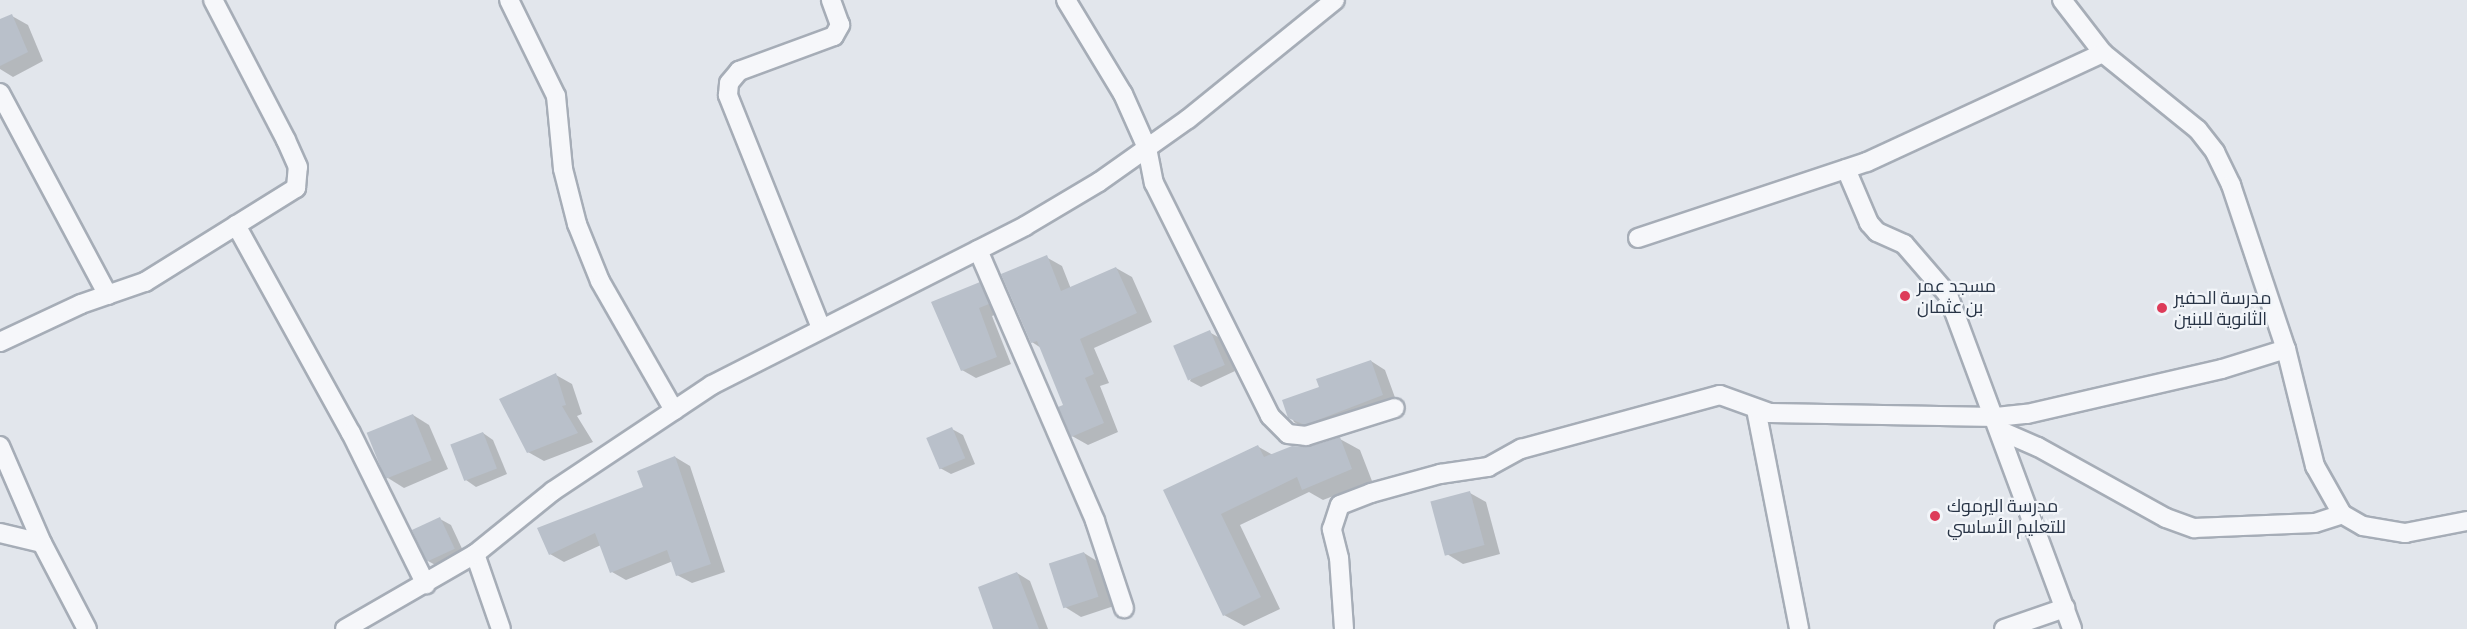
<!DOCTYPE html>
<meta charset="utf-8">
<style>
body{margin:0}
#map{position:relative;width:2467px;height:629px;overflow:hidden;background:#e2e6ec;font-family:Commissioner,Cairo,sans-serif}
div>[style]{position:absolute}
.shadow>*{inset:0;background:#0003}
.building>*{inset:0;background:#b9c0ca;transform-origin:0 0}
.roads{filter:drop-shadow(2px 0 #a6adb7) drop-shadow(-2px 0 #a6adb7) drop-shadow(0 2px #a6adb7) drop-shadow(0 -2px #a6adb7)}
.street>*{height:18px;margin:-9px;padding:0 9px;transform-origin:9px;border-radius:9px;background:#f6f7fa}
.dots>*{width:16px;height:16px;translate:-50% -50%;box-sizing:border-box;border:3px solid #f2f5f9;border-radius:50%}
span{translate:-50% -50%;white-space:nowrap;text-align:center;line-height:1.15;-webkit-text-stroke:4.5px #f2f5f9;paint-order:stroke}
.poi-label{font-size:18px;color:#283446}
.left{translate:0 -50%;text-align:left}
</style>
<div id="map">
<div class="shadow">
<i style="clip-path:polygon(12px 16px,28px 25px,43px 61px,13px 77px,0 69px,0 21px)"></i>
<i style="clip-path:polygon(1046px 257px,1062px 266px,1071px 289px,1116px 268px,1132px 277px,1152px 322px,1094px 348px,1109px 383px,1100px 386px,1118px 432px,1088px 445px,1072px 436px,1065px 406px,1041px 348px,1032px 342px)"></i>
<i style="clip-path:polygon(980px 284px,994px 292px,1002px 312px,992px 316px,1011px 364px,976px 378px,962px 370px)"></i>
<i style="clip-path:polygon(1209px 332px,1220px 338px,1235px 371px,1201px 387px,1190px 381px)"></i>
<i style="clip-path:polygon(1371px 361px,1385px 370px,1397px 403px,1309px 431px,1294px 422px,1284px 401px,1321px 387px)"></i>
<i style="clip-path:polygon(556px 375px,572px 384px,582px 414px,577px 416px,593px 442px,544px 461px,528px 452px)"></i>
<i style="clip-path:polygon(413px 415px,429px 425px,448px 469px,404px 488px,388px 478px)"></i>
<i style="clip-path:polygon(952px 429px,963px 435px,975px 464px,951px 474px,940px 468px)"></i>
<i style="clip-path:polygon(483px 433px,493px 440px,507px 474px,476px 487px,466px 480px)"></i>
<i style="clip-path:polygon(1340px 439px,1360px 450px,1372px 481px,1323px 500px,1309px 492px,1240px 525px,1280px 609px,1244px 626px,1224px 615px,1165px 491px,1257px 446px,1273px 455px)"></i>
<i style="clip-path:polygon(675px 457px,690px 466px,725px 572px,692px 583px,677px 575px,673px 561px,626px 580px,612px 572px,601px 545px,564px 562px,550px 554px,645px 487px)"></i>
<i style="clip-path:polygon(1470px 493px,1486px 502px,1500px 554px,1463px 564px,1447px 554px)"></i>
<i style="clip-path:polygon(440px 519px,451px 525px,465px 555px,439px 567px,428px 561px)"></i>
<i style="clip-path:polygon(1084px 553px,1100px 563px,1114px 606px,1081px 617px,1065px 607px)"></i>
<i style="clip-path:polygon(1017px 573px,1030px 581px,1048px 629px,1001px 629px)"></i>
</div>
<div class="building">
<i style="clip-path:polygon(12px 14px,28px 52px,0 66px,0 19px)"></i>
<i style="clip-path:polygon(1047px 255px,1061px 291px,1116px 267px,1137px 313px,1080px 339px,1094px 374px,1085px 378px,1104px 423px,1071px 437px,1058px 407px,1063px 405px,1037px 341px,1031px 343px,1001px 274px)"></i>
<i style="clip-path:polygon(980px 282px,989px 304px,979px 308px,997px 357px,961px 371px,931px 302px)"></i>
<i style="left:1210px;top:330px;width:38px;height:40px;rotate:67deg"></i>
<i style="clip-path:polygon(1371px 360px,1383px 395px,1305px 425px,1288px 418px,1282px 400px,1319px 387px,1316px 379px)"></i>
<i style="clip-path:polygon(556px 373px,566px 405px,562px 406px,578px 433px,527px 453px,499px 399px)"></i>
<i style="left:413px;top:414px;width:50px;height:50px;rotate:68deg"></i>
<i style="left:952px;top:427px;width:34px;height:28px;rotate:67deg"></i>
<i style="left:483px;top:432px;width:39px;height:35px;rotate:69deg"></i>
<i style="clip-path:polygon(1340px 437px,1352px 469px,1302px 490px,1297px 477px,1221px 514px,1261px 597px,1223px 616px,1163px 490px,1258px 445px,1264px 457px,1292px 446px,1309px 447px)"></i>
<i style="clip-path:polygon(675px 456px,711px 564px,676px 576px,667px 550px,610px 573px,595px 533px,549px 555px,537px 528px,643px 487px,637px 471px)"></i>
<i style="left:1470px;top:491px;width:56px;height:41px;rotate:75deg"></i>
<i style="left:440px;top:517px;width:35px;height:31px;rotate:65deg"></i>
<i style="left:1084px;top:552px;width:47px;height:37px;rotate:72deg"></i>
<i style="clip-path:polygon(1017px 572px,1039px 629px,993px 629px,978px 587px)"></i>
</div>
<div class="roads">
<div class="street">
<i style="left:509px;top:0;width:107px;rotate:63.9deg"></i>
<i style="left:556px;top:96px;width:73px;rotate:84.5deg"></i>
<i style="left:563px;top:169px;width:57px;rotate:75.7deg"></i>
<i style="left:577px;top:224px;width:61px;rotate:68deg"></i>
<i style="left:600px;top:281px;width:149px;rotate:60.2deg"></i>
<i style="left:1066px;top:0;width:110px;rotate:58.8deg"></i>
<i style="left:1123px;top:94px;width:59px;rotate:66deg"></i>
<i style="left:1147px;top:148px;width:36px;rotate:79deg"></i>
<i style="left:1154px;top:183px;width:260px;rotate:63.5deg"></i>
<i style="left:1270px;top:416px;width:25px;rotate:45deg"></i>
<i style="left:1288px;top:434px;width:18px;rotate:6deg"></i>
<i style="left:1306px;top:436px;width:93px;rotate:-17.5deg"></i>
<i style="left:2062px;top:0;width:67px;rotate:52.3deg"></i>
<i style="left:2103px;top:53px;width:122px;rotate:39deg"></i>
<i style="left:2198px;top:130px;width:28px;rotate:52deg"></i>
<i style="left:2215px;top:152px;width:37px;rotate:64deg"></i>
<i style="left:2231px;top:185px;width:173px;rotate:71.5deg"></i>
<i style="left:2286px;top:349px;width:121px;rotate:76.1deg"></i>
<i style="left:2315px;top:466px;width:55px;rotate:60.6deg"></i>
<i style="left:2342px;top:514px;width:24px;rotate:30deg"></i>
<i style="left:2363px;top:526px;width:43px;rotate:9.5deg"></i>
<i style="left:2405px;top:533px;width:63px;rotate:-11deg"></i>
<i style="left:0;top:93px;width:229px;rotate:61.9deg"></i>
<i style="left:1846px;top:169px;width:59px;rotate:66.9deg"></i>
<i style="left:1869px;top:223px;width:12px;rotate:48deg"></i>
<i style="left:1877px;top:232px;width:30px;rotate:24deg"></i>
<i style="left:1904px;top:244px;width:67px;rotate:49.2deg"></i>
<i style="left:1948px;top:295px;width:356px;rotate:69.6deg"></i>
<i style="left:236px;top:225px;width:238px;rotate:61.1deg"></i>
<i style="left:351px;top:433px;width:169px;rotate:63.7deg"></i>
<i style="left:1638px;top:238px;width:241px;rotate:-18.4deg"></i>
<i style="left:1867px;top:162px;width:260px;rotate:-24.8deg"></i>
<i style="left:978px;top:250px;width:295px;rotate:66.6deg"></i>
<i style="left:1095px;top:521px;width:92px;rotate:71.6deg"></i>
<i style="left:821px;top:328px;width:251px;rotate:-111.8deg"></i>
<i style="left:728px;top:95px;width:12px;rotate:-85deg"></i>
<i style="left:729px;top:83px;width:16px;rotate:-50deg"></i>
<i style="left:739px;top:71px;width:101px;rotate:-20.2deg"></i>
<i style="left:834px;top:36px;width:13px;rotate:-61deg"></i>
<i style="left:840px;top:25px;width:27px;rotate:-110deg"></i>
<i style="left:0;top:342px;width:89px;rotate:-25.1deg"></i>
<i style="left:81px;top:304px;width:68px;rotate:-19deg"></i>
<i style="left:145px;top:282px;width:178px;rotate:-31.9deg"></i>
<i style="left:296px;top:188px;width:21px;rotate:-85deg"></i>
<i style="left:298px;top:167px;width:30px;rotate:-114deg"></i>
<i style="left:286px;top:140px;width:158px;rotate:-117.5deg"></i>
<i style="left:1756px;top:409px;width:224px;rotate:78.9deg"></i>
<i style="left:2001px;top:431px;width:40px;rotate:23.4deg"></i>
<i style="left:2038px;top:447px;width:146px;rotate:29deg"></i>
<i style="left:2166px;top:518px;width:30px;rotate:20deg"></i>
<i style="left:2194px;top:528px;width:121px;rotate:-2.4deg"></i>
<i style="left:2315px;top:523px;width:28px;rotate:-18deg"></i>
<i style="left:0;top:446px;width:106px;rotate:66.6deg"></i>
<i style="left:0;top:533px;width:43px;rotate:13.4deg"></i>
<i style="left:42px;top:543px;width:97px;rotate:62.4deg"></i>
<i style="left:475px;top:554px;width:79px;rotate:70.9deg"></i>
<i style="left:345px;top:629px;width:150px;rotate:-30deg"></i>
<i style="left:475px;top:554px;width:100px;rotate:-38.9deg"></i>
<i style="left:553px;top:491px;width:191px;rotate:-33.7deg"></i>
<i style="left:712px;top:385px;width:351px;rotate:-26.9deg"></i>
<i style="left:1025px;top:226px;width:86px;rotate:-30.7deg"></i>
<i style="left:1099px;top:182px;width:109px;rotate:-35.3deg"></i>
<i style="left:1188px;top:119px;width:189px;rotate:-39deg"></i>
<i style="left:1344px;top:629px;width:71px;rotate:-94deg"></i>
<i style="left:1339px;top:558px;width:30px;rotate:-104deg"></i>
<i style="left:1332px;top:529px;width:25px;rotate:-72deg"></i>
<i style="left:1340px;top:505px;width:33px;rotate:-21deg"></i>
<i style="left:1371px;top:493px;width:72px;rotate:-15.4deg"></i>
<i style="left:1440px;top:474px;width:49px;rotate:-8.3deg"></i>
<i style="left:1488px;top:467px;width:38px;rotate:-29deg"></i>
<i style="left:1521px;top:449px;width:206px;rotate:-15.2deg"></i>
<i style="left:1720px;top:395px;width:53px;rotate:19.8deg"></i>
<i style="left:1770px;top:413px;width:226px;rotate:1deg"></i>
<i style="left:1996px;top:417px;width:31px;rotate:-6deg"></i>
<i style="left:2027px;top:414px;width:200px;rotate:-13deg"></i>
<i style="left:2222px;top:369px;width:67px;rotate:-17.4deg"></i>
<i style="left:2004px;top:629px;width:65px;rotate:-19deg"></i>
</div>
</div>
<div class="dots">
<i style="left:1905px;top:296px;background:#dd3b59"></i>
<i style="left:2162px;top:308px;background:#dd3b59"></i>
<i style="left:1935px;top:516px;background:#dd3b59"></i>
</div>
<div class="poi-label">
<span class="left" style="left:1917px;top:296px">مسجد عمر<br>بن عثمان</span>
<span class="left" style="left:2174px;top:308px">مدرسة الحفير<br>الثانوية للبنين</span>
<span class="left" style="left:1947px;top:516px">مدرسة اليرموك<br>للتعليم الأساسي</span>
</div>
</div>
